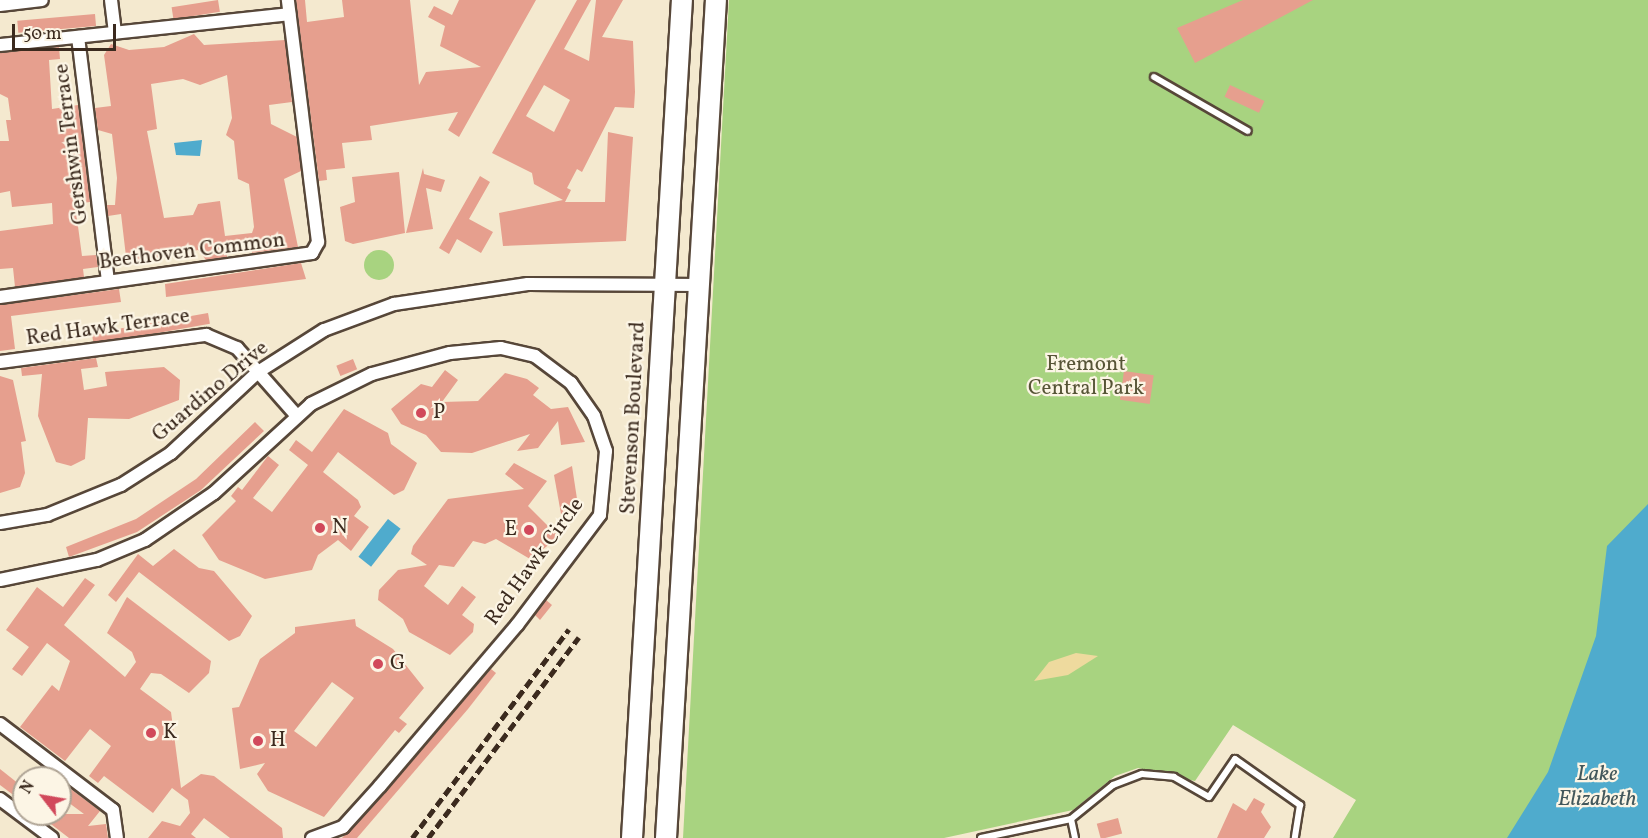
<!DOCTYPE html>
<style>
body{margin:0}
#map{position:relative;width:1648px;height:838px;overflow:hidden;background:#f4e9cf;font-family:Vollkorn,serif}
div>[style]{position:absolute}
.green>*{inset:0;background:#a8d380}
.round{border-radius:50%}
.sand>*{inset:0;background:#eeda9e}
.water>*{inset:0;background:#4fabcd;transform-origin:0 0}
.building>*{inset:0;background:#e69f8e;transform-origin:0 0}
.roads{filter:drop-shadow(2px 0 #574739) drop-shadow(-2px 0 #574739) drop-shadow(0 2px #574739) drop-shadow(0 -2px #574739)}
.service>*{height:6px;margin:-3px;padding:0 3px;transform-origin:3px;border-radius:3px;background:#fff}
.minor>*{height:12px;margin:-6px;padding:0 6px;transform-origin:6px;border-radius:6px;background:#fff}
.primary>*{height:20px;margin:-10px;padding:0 10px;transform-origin:10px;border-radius:10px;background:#fff}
.rail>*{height:4.5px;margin-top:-2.25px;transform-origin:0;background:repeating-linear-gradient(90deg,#3b2a1e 0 9px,transparent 0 13.5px)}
.dots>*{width:16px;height:16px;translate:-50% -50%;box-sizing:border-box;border:3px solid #fcf5e5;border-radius:50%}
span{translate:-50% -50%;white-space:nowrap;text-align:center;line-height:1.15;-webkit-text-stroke:4.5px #fcf5e5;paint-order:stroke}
.street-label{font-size:21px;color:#3b2a1e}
.park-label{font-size:21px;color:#565436}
.poi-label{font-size:21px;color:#3b2a1e}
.left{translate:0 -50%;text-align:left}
.right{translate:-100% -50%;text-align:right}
.water-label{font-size:22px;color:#42575b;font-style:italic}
.north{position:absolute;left:12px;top:766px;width:60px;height:60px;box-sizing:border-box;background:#fcf5e5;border:2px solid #afa495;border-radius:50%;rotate:301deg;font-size:16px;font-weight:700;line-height:24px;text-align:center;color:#3b2a1e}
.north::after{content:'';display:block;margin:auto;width:21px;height:27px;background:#d1495b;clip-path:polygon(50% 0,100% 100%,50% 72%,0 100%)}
.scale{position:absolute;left:12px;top:24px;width:104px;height:27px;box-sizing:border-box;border:3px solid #3b2a1e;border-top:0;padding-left:8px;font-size:18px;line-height:21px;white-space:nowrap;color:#3b2a1e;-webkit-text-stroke:4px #fcf5e5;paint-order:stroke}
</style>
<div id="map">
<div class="green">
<i style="clip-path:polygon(729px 0,1648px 0,1648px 838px,1333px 838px,1356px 800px,1233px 725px,1195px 781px,1138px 768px,1115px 776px,1073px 810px,944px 838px,683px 838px)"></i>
<i class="round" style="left:364px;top:250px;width:30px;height:30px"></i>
</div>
<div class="sand">
<i style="clip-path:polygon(1076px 653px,1098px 656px,1068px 675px,1034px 681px,1049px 662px)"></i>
</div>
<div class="water">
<i style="clip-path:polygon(202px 140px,200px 156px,176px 155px,174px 143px)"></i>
<i style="clip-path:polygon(1648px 504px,1648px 838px,1507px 838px,1548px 772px,1596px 636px,1607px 546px)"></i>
<i style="left:388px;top:519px;width:16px;height:48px;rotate:38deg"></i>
</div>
<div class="building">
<i style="left:218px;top:0;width:12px;height:47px;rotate:81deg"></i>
<i style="clip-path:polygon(296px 0,305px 0,307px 22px,344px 17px,342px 0,410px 0,419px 85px,426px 72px,481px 67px,440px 46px,445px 26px,428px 17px,434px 6px,452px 15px,459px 0,536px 0,459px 137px,448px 130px,458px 112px,370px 126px,372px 140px,342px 143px,345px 168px,326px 170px,327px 180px,319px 181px)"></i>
<i style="clip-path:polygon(evenodd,577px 0,591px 0,564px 49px,589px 61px,596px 0,623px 0,602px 37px,633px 41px,635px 92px,634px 108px,615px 107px,582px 172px,577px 169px,567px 188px,571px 190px,565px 202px,605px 202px,608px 132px,633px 137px,626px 241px,503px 246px,499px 213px,563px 200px,534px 184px,532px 173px,492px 153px,577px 0,544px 85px,570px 100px,554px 132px,526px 116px,544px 85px)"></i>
<i style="clip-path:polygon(1243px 0,1313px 0,1195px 63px,1177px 28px)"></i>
<i style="left:95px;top:14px;width:12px;height:78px;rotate:85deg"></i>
<i style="clip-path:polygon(evenodd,194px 34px,204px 45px,285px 40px,292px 102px,269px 105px,271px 124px,297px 137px,301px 171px,284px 179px,298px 247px,252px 253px,251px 244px,226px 248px,227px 257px,206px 260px,198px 250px,127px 265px,121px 214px,108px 216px,107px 205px,115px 205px,117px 178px,112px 134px,98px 130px,95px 108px,111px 106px,104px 55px,111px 44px,129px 50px,164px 47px,194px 34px,227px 75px,232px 118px,226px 135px,234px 141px,238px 179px,249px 184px,254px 227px,252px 233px,225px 236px,220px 201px,198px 204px,193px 215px,164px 218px,147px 131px,157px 129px,151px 84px,183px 79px,200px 85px,227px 75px)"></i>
<i style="clip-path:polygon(59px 47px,60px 59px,49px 60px,52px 109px,78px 105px,90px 202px,75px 204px,82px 256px,96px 255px,98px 267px,83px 269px,84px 277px,15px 287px,13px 268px,0 269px,0 231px,53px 224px,52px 203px,12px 207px,10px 191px,0 193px,0 141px,9px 141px,6px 120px,11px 120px,8px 98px,0 94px,0 53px)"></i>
<i style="left:1230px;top:85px;width:38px;height:13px;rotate:25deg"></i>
<i style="clip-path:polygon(423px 168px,424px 174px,445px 180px,441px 192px,426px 188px,433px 229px,406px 233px)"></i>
<i style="clip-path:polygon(399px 172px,405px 233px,353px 244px,345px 241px,340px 207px,355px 202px,352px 177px)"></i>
<i style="clip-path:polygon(480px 176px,490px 182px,469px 219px,493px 232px,481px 253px,457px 239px,449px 254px,439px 248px)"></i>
<i style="clip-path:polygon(301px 263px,306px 279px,166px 297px,165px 284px)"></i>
<i style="clip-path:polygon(119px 289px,121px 302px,11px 316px,15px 349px,0 351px,0 305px)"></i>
<i style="left:208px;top:313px;width:11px;height:118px;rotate:80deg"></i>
<i style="clip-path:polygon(96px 358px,98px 367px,81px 369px,84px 390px,107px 386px,105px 372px,164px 367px,180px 380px,179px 400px,129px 419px,88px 418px,85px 459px,71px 466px,56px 462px,38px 416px,42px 374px,22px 376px,21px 368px)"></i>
<i style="left:353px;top:359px;width:11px;height:18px;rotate:68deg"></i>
<i style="clip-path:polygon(445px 370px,458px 380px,442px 402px,478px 401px,505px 373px,527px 379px,539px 388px,533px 395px,551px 409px,568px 407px,585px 442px,561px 445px,558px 421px,538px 448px,517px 451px,530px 434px,472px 453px,441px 452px,426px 435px,401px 424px,391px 409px,421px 384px,432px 387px)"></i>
<i style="left:1124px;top:371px;width:30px;height:29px;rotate:8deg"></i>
<i style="clip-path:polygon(0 376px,13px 380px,26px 441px,21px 442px,25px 473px,20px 487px,0 493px)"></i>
<i style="clip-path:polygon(344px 409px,388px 433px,391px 444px,417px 463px,404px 490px,394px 495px,338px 452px,323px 472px,358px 500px,361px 507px,354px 516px,369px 527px,351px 551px,338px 540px,318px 555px,312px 570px,265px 579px,219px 560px,202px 535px,236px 501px,231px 496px,238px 487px,242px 490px,268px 456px,279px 465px,253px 498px,272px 512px,308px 465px,289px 450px,296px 440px,312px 452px)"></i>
<i style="clip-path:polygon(255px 422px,264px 431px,201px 490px,137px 532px,69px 557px,66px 547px,136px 519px,196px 479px)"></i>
<i style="clip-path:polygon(514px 463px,547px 481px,528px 506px,559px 537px,530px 559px,496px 539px,485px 544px,473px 541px,454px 567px,439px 565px,424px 586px,448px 605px,462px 586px,476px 597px,462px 615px,474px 624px,473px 632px,450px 655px,409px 632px,403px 619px,378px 600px,379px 590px,398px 570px,427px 565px,411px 554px,413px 546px,448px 499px,524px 489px,505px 474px)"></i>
<i style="clip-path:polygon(572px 466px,579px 512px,561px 514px,554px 475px)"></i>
<i style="clip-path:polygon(174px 549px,199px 568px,214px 571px,252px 616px,240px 636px,229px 641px,139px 572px,116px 602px,108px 595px,138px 554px,153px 566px)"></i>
<i style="clip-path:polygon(85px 578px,95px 585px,64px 625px,125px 677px,136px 662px,132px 652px,107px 633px,127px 597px,211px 661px,209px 673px,189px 693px,161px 674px,151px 673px,140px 689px,171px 712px,181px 788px,201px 774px,214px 776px,282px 828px,283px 838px,230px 838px,204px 818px,191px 834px,196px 838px,148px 838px,162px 821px,180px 826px,190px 813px,188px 800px,172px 788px,153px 813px,104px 776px,98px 783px,89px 776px,111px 746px,90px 729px,65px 761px,20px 727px,52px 685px,59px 691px,70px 661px,47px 643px,22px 676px,12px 669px,29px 647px,6px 630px,37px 587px,63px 607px)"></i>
<i style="clip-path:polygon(546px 600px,552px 605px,540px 620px,535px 615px)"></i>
<i style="clip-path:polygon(evenodd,355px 619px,356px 626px,393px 649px,424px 688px,399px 718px,407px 724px,399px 733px,395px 730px,324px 817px,268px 791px,257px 774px,265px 763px,240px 769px,232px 708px,239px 707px,260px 659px,295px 633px,295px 627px,355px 619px,332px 682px,354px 698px,316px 747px,294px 731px,332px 682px)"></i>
<i style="clip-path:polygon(491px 669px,496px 673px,468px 709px,357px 838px,342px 838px)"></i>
<i style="clip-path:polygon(0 769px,24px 788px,24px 803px,0 785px)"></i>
<i style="clip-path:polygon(68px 787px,100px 811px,88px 826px,106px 824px,108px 838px,69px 838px,38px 814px,84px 814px,61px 797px)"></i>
<i style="clip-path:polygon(1254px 798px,1265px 804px,1261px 812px,1271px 827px,1264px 838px,1217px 838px,1233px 803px,1246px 811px)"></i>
<i style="left:1118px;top:818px;width:16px;height:22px;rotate:75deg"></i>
</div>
<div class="roads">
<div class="service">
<i style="left:1154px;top:77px;width:108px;rotate:29.9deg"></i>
<i style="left:1071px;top:819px;width:19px;rotate:78deg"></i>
<i style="left:981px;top:838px;width:92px;rotate:-11.9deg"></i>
<i style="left:1071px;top:819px;width:54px;rotate:-39deg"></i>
<i style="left:1113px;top:785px;width:31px;rotate:-21deg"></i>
<i style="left:1142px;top:774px;width:32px;rotate:5deg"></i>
<i style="left:1174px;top:777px;width:40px;rotate:29.7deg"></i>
<i style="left:1209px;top:797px;width:46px;rotate:-55.6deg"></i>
<i style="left:1235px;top:759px;width:80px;rotate:35.3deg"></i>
<i style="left:1300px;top:805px;width:33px;rotate:99deg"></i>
</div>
<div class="minor">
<i style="left:111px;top:0;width:33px;rotate:83deg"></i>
<i style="left:0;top:5px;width:42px;rotate:-6.8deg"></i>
<i style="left:78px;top:37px;width:246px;rotate:83deg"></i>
<i style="left:0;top:45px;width:291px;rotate:-6.1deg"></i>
<i style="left:0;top:297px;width:315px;rotate:-8deg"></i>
<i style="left:312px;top:253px;width:13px;rotate:-61deg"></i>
<i style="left:318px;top:242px;width:244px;rotate:-97.1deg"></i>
<i style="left:0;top:362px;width:208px;rotate:-7.5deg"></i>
<i style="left:206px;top:335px;width:34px;rotate:23deg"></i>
<i style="left:237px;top:348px;width:89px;rotate:48.6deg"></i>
<i style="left:0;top:523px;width:48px;rotate:-9.7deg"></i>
<i style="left:47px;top:515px;width:80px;rotate:-22.1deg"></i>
<i style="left:121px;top:485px;width:59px;rotate:-32.6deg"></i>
<i style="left:171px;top:453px;width:119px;rotate:-43deg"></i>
<i style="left:258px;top:372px;width:78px;rotate:-32.5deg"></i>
<i style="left:324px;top:330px;width:75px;rotate:-20.4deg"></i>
<i style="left:394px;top:304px;width:135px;rotate:-8.5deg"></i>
<i style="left:528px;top:284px;width:173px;rotate:0.3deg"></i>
<i style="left:0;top:580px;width:99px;rotate:-11.7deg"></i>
<i style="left:97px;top:560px;width:52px;rotate:-22.6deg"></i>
<i style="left:145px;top:540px;width:83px;rotate:-34.3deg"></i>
<i style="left:214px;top:493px;width:132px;rotate:-42.5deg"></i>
<i style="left:311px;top:404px;width:68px;rotate:-26.2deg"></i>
<i style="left:372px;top:374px;width:81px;rotate:-15.1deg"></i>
<i style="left:450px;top:353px;width:51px;rotate:-5.6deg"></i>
<i style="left:501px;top:348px;width:35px;rotate:13deg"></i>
<i style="left:535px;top:356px;width:45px;rotate:36.9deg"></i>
<i style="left:571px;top:383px;width:40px;rotate:55.1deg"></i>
<i style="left:594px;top:416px;width:37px;rotate:71deg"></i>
<i style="left:606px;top:451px;width:64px;rotate:95.4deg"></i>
<i style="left:600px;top:515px;width:138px;rotate:127deg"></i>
<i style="left:517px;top:625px;width:211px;rotate:130.4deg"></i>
<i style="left:380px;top:786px;width:55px;rotate:132.1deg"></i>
<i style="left:343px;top:827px;width:33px;rotate:160deg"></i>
<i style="left:0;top:724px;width:142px;rotate:37.3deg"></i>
<i style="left:113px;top:810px;width:28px;rotate:82deg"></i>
<i style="left:0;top:799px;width:65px;rotate:36.9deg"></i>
</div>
<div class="primary">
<i style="left:632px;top:838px;width:839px;rotate:-86.59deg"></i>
<i style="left:666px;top:838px;width:839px;rotate:-86.59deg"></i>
</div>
</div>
<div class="rail">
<i style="left:412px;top:838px;width:261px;rotate:-53.1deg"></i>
<i style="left:428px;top:838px;width:251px;rotate:-53.1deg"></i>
</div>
<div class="dots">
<i style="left:421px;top:413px;background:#d1495b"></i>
<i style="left:320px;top:528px;background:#d1495b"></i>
<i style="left:529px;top:530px;background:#d1495b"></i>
<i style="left:378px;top:664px;background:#d1495b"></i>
<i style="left:151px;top:733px;background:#d1495b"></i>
<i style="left:258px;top:741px;background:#d1495b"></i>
</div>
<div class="street-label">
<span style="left:72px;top:144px;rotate:-97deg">Gershwin Terrace</span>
<span style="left:192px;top:252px;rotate:-7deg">Beethoven Common</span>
<span style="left:108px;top:328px;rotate:-8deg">Red Hawk Terrace</span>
<span style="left:211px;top:392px;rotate:-40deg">Guardino Drive</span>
<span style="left:634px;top:418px;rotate:-87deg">Stevenson Boulevard</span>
<span style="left:535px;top:562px;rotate:-54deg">Red Hawk Circle</span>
</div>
<div class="park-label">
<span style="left:1086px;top:377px">Fremont<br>Central Park</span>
</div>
<div class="poi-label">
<span class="left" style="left:433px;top:413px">P</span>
<span class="left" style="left:332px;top:528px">N</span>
<span class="right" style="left:517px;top:530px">E</span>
<span class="left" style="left:390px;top:664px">G</span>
<span class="left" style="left:163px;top:733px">K</span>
<span class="left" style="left:270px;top:741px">H</span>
</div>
<div class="water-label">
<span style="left:1597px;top:787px">Lake<br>Elizabeth</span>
</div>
<div class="north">N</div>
<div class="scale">50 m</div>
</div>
